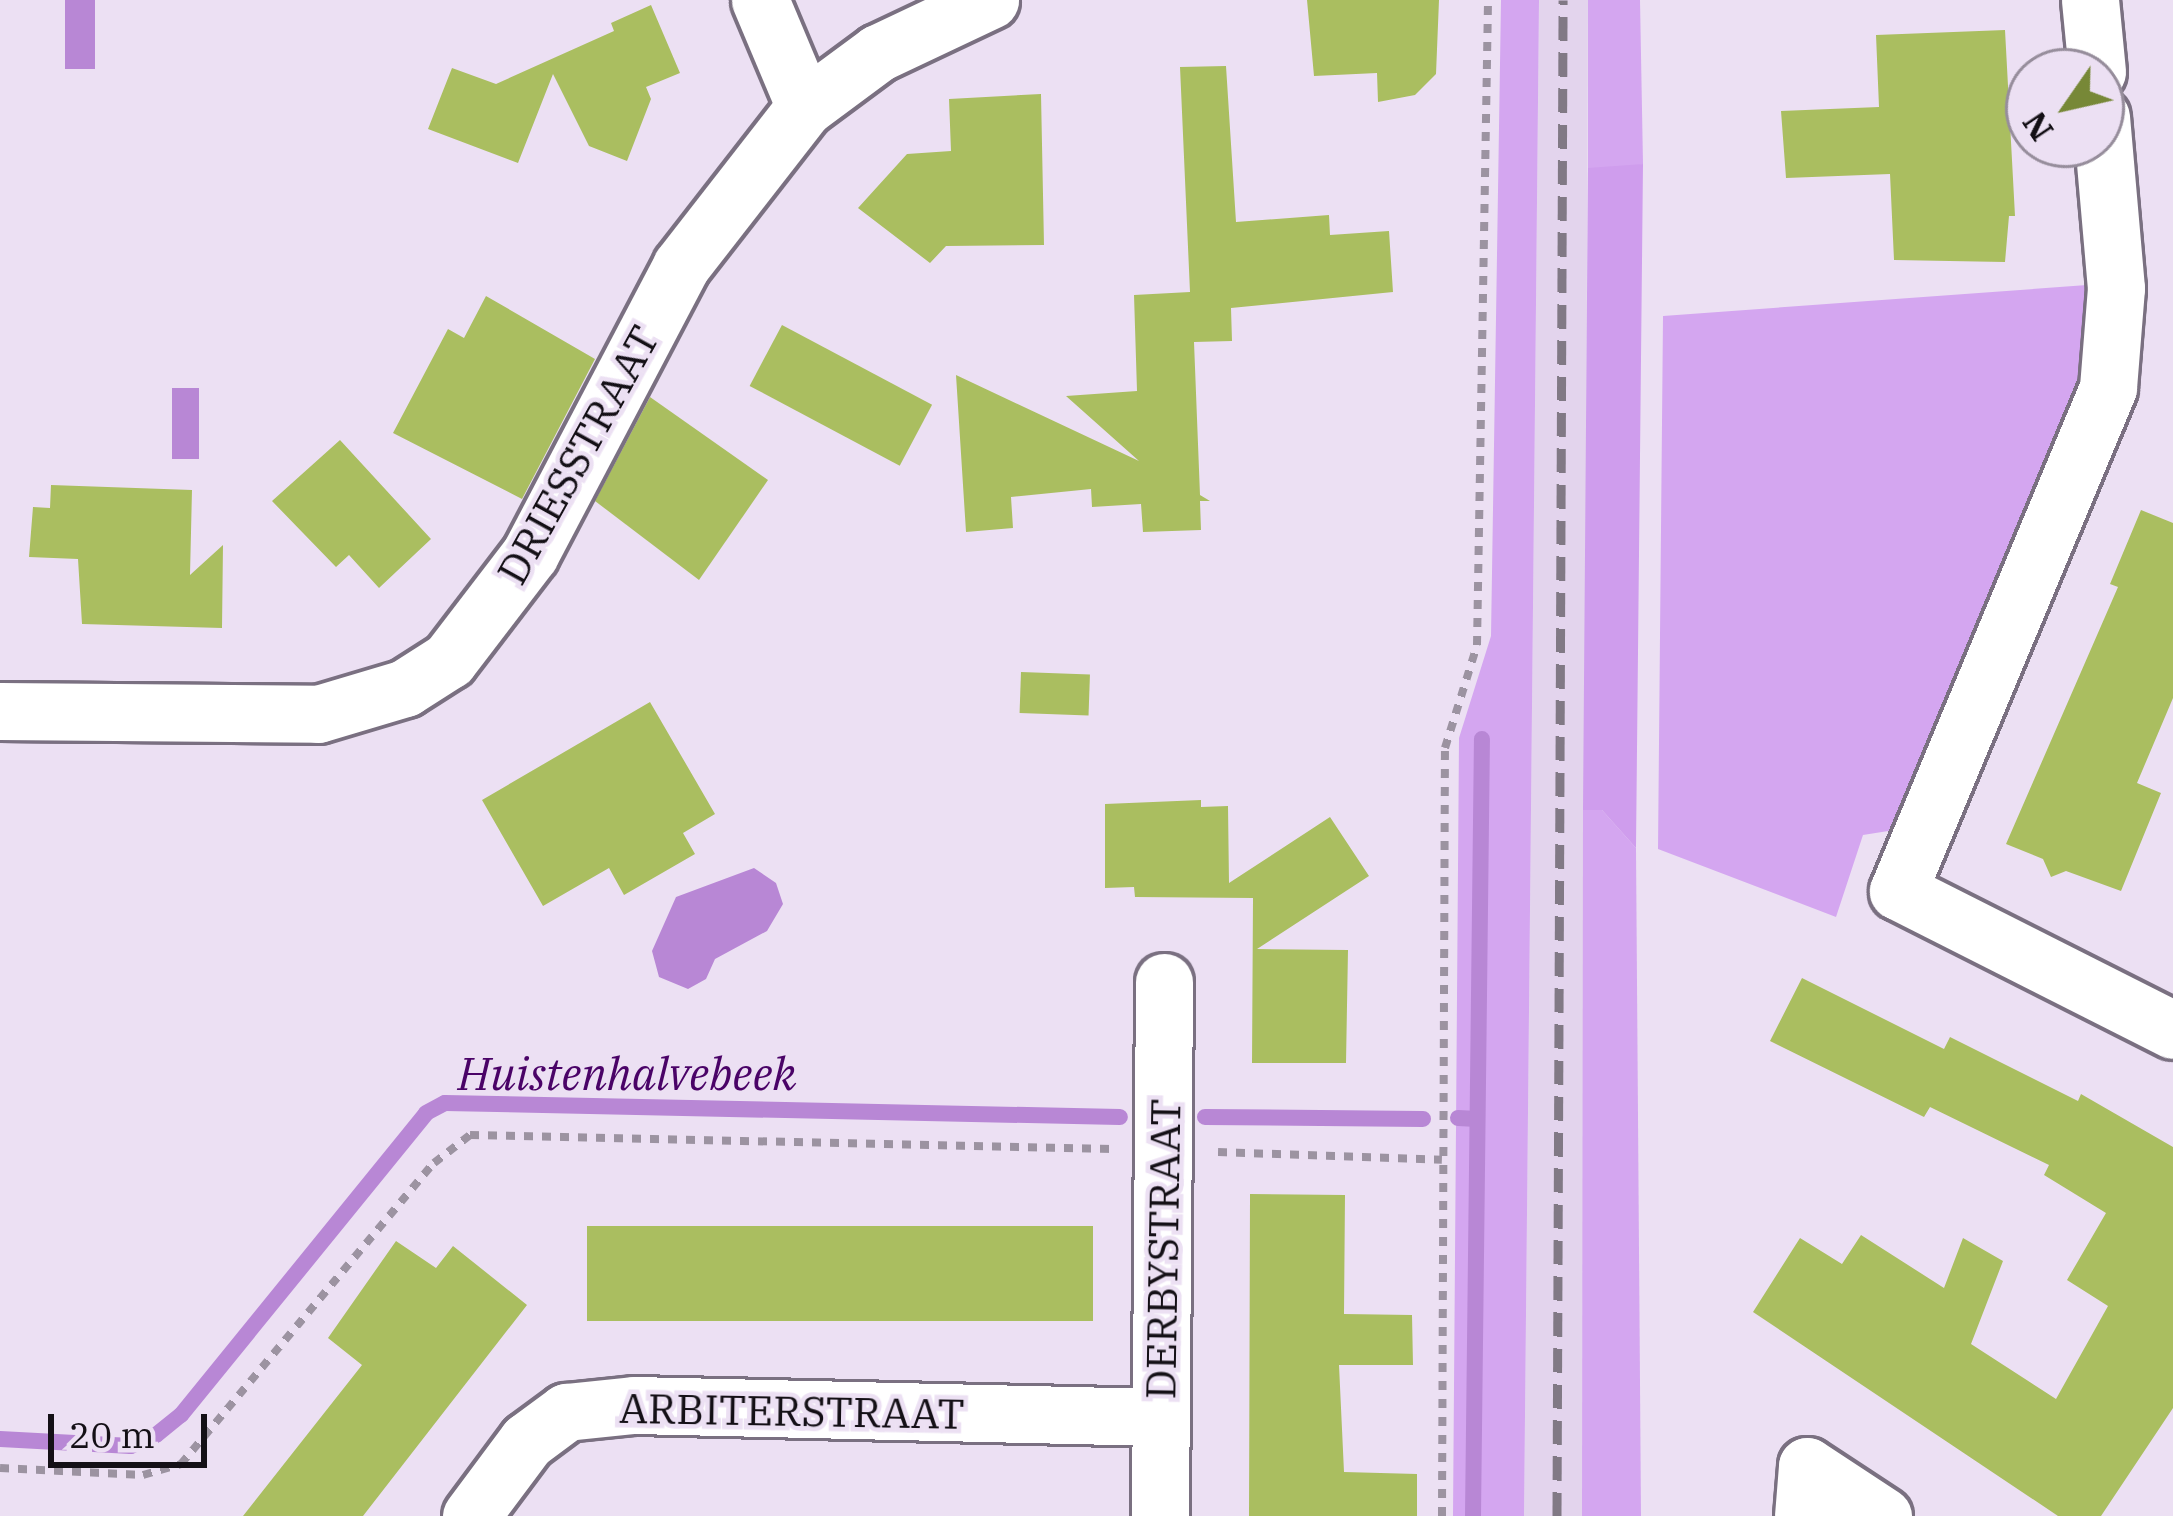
<!DOCTYPE html>
<style>
body{margin:0}
#map{position:relative;width:2173px;height:1516px;overflow:hidden;background:#ece0f3;font-family:"IBM Plex Serif",serif}
div>[style]{position:absolute}
.built>*{inset:0;background:#e3d4ed}
.green>*{inset:0;background:#d4a6f0}
.forest>*{inset:0;background:#cf9ded}
.water>*{inset:0;background:#b887d5;transform-origin:0 0}
.stream>*{height:16px;margin:-8px;padding:0 8px;transform-origin:8px;border-radius:8px;background:#b887d5}
.building>*{inset:0;background:#aabe60;transform-origin:0 0}
.path>*{height:8px;margin-top:-4px;transform-origin:0;background:repeating-linear-gradient(90deg,#9c93a1 0 9px,transparent 0 18px)}
.roads{filter:drop-shadow(3px 0 #7a7081) drop-shadow(-3px 0 #7a7081) drop-shadow(0 3px #7a7081) drop-shadow(0 -3px #7a7081)}
.minor>*{height:57px;margin:-28.5px;padding:0 28.5px;transform-origin:28.5px;border-radius:28.5px;background:#fff}
.rail>*{height:9px;margin-top:-4.5px;transform-origin:0;background:repeating-linear-gradient(90deg,#817985 0 24px,transparent 0 36px)}
span{translate:-50% -50%;white-space:nowrap;text-align:center;line-height:1.15;-webkit-text-stroke:9px #ece0f3;paint-order:stroke}
.street-label{font-size:42px;color:#141016}
.water-label{font-size:45px;color:#4a0367;font-style:italic}
.north{position:absolute;left:2005px;top:48px;width:120px;height:120px;box-sizing:border-box;background:#ece0f3;border:3px solid #968d9b;border-radius:50%;rotate:236deg;font-size:33px;font-weight:700;line-height:48px;text-align:center;color:#141016}
.north::after{content:'';display:block;margin:auto;width:42px;height:54px;background:#778837;clip-path:polygon(50% 0,100% 100%,50% 72%,0 100%)}
.scale{position:absolute;left:48px;top:1414px;width:159px;height:54px;box-sizing:border-box;border:6px solid #141016;border-top:0;padding-left:15px;font-size:36px;line-height:42px;white-space:nowrap;color:#141016;-webkit-text-stroke:9px #ece0f3;paint-order:stroke}
</style>
<div id="map">
<div class="built">
<i style="clip-path:polygon(1539px 0,1588px 0,1582px 1516px,1524px 1516px)"></i>
</div>
<div class="green">
<i style="clip-path:polygon(1501px 0,1539px 0,1524px 1516px,1453px 1516px,1459px 738px,1491px 636px)"></i>
<i style="clip-path:polygon(1588px 0,1640px 0,1643px 164px,1617px 171px,1588px 168px)"></i>
<i style="clip-path:polygon(2087px 285px,2090px 388px,1907px 828px,1863px 835px,1836px 917px,1658px 849px,1663px 316px)"></i>
<i style="clip-path:polygon(1583px 810px,1602px 810px,1636px 848px,1641px 1516px,1582px 1516px)"></i>
</div>
<div class="forest">
<i style="clip-path:polygon(1643px 164px,1636px 848px,1602px 810px,1583px 810px,1588px 168px)"></i>
</div>
<div class="water">
<i style="left:65px;top:0;width:30px;height:69px"></i>
<i style="left:172px;top:388px;width:27px;height:71px"></i>
<i style="clip-path:polygon(754px 868px,776px 883px,783px 904px,767px 931px,715px 959px,706px 979px,688px 989px,659px 977px,652px 951px,676px 897px)"></i>
</div>
<div class="stream">
<i style="left:1205px;top:1117px;width:218px;rotate:0.5deg"></i>
<i style="left:1458px;top:1118px;width:19px;rotate:3deg"></i>
<i style="left:0;top:1439px;width:131px;rotate:3.1deg"></i>
<i style="left:131px;top:1446px;width:27px;rotate:-24deg"></i>
<i style="left:156px;top:1435px;width:32px;rotate:-39deg"></i>
<i style="left:181px;top:1415px;width:389px;rotate:-50.9deg"></i>
<i style="left:426px;top:1113px;width:21px;rotate:-28deg"></i>
<i style="left:445px;top:1103px;width:675px;rotate:1.19deg"></i>
<i style="left:1473px;top:1516px;width:777px;rotate:-89.34deg"></i>
</div>
<div class="building">
<i style="clip-path:polygon(1307px 0,1439px 0,1436px 74px,1415px 95px,1378px 102px,1377px 73px,1314px 76px)"></i>
<i style="clip-path:polygon(651px 5px,680px 73px,646px 87px,651px 99px,627px 161px,589px 146px,553px 74px,518px 163px,428px 129px,452px 68px,496px 84px,614px 31px,611px 23px)"></i>
<i style="clip-path:polygon(2005px 30px,2015px 216px,2009px 216px,2005px 262px,1894px 260px,1890px 174px,1786px 178px,1781px 111px,1879px 107px,1876px 35px)"></i>
<i style="clip-path:polygon(1226px 66px,1236px 222px,1329px 215px,1330px 235px,1389px 231px,1393px 292px,1231px 308px,1232px 341px,1194px 342px,1200px 495px,1210px 501px,1200px 501px,1201px 530px,1143px 532px,1141px 504px,1092px 507px,1091px 489px,1011px 497px,1013px 528px,966px 532px,956px 375px,1139px 461px,1066px 396px,1137px 391px,1134px 295px,1190px 292px,1180px 67px)"></i>
<i style="clip-path:polygon(1041px 94px,1044px 245px,946px 246px,930px 263px,858px 208px,907px 154px,951px 151px,949px 99px)"></i>
<i style="clip-path:polygon(486px 296px,595px 359px,522px 499px,393px 433px,448px 329px,464px 338px)"></i>
<i style="left:782px;top:325px;width:170px;height:69px;rotate:28deg"></i>
<i style="clip-path:polygon(650px 397px,768px 480px,699px 580px,595px 501px)"></i>
<i style="clip-path:polygon(340px 440px,431px 539px,379px 588px,349px 555px,336px 567px,272px 501px)"></i>
<i style="clip-path:polygon(51px 485px,192px 490px,190px 575px,223px 545px,222px 628px,82px 624px,78px 559px,29px 557px,33px 507px,50px 508px)"></i>
<i style="clip-path:polygon(2141px 510px,2173px 523px,2173px 698px,2137px 783px,2161px 793px,2121px 891px,2066px 871px,2051px 877px,2043px 859px,2006px 844px,2118px 587px,2110px 584px)"></i>
<i style="left:1021px;top:672px;width:69px;height:41px;rotate:2deg"></i>
<i style="clip-path:polygon(650px 702px,715px 814px,683px 833px,695px 854px,624px 895px,609px 868px,543px 906px,482px 800px)"></i>
<i style="clip-path:polygon(1201px 800px,1201px 807px,1228px 806px,1229px 883px,1330px 817px,1369px 876px,1257px 949px,1348px 950px,1346px 1063px,1252px 1063px,1253px 898px,1135px 897px,1134px 887px,1105px 888px,1105px 804px)"></i>
<i style="clip-path:polygon(1802px 978px,1944px 1049px,1950px 1037px,2078px 1101px,2081px 1094px,2173px 1147px,2173px 1408px,2101px 1516px,2058px 1516px,1753px 1312px,1800px 1238px,1842px 1264px,1861px 1235px,1944px 1288px,1963px 1238px,2003px 1261px,1971px 1344px,2056px 1399px,2108px 1306px,2067px 1280px,2106px 1213px,2044px 1175px,2049px 1165px,1930px 1107px,1924px 1117px,1770px 1041px)"></i>
<i style="clip-path:polygon(1250px 1194px,1345px 1195px,1344px 1314px,1412px 1315px,1413px 1365px,1339px 1365px,1344px 1472px,1417px 1474px,1417px 1516px,1249px 1516px)"></i>
<i style="left:587px;top:1226px;width:506px;height:95px"></i>
<i style="clip-path:polygon(396px 1241px,436px 1268px,453px 1246px,527px 1305px,363px 1516px,243px 1516px,362px 1365px,328px 1338px)"></i>
</div>
<div class="path">
<i style="left:1218px;top:1152px;width:224px;rotate:2deg"></i>
<i style="left:0;top:1468px;width:143px;rotate:2.8deg"></i>
<i style="left:143px;top:1475px;width:40px;rotate:-16deg"></i>
<i style="left:181px;top:1464px;width:393px;rotate:-50deg"></i>
<i style="left:434px;top:1163px;width:46px;rotate:-37.9deg"></i>
<i style="left:470px;top:1135px;width:643px;rotate:1.25deg"></i>
<i style="left:1442px;top:1516px;width:768px;rotate:-89.78deg"></i>
<i style="left:1445px;top:748px;width:108px;rotate:-72.7deg"></i>
<i style="left:1477px;top:645px;width:645px;rotate:-89.02deg"></i>
</div>
<div class="roads">
<div class="minor">
<i style="left:760px;top:0;width:116px;rotate:67.2deg"></i>
<i style="left:2090px;top:0;width:72px;rotate:84.4deg"></i>
<i style="left:2101px;top:117px;width:172px;rotate:85deg"></i>
<i style="left:2116px;top:288px;width:100px;rotate:94.6deg"></i>
<i style="left:2108px;top:388px;width:545px;rotate:112.66deg"></i>
<i style="left:1898px;top:891px;width:308px;rotate:26.8deg"></i>
<i style="left:0;top:711px;width:318px;rotate:0.5deg"></i>
<i style="left:318px;top:714px;width:91px;rotate:-16.6deg"></i>
<i style="left:405px;top:688px;width:52px;rotate:-32.5deg"></i>
<i style="left:449px;top:660px;width:133px;rotate:-52.6deg"></i>
<i style="left:530px;top:554px;width:325px;rotate:-62.3deg"></i>
<i style="left:681px;top:266px;width:202px;rotate:-52.1deg"></i>
<i style="left:805px;top:107px;width:91px;rotate:-36.5deg"></i>
<i style="left:878px;top:53px;width:124px;rotate:-25.3deg"></i>
<i style="left:471px;top:1516px;width:94px;rotate:-53.3deg"></i>
<i style="left:527px;top:1441px;width:49px;rotate:-36.6deg"></i>
<i style="left:566px;top:1412px;width:68px;rotate:-5.9deg"></i>
<i style="left:634px;top:1405px;width:526px;rotate:1.31deg"></i>
<i style="left:1160px;top:1516px;width:534px;rotate:-89.57deg"></i>
<i style="left:1803px;top:1516px;width:50px;rotate:-85.4deg"></i>
<i style="left:1807px;top:1466px;width:91px;rotate:33.3deg"></i>
</div>
</div>
<div class="rail">
<i style="left:1557px;top:1516px;width:1516px;rotate:-89.77deg"></i>
</div>
<div class="street-label">
<span style="left:578px;top:455px;rotate:-61deg">DRIESSTRAAT</span>
<span style="left:1163px;top:1249px;rotate:-89deg">DERBYSTRAAT</span>
<span style="left:792px;top:1411px;rotate:1deg">ARBITERSTRAAT</span>
</div>
<div class="water-label">
<span style="left:627px;top:1074px">Huistenhalvebeek</span>
</div>
<div class="north">N</div>
<div class="scale">20 m</div>
</div>
